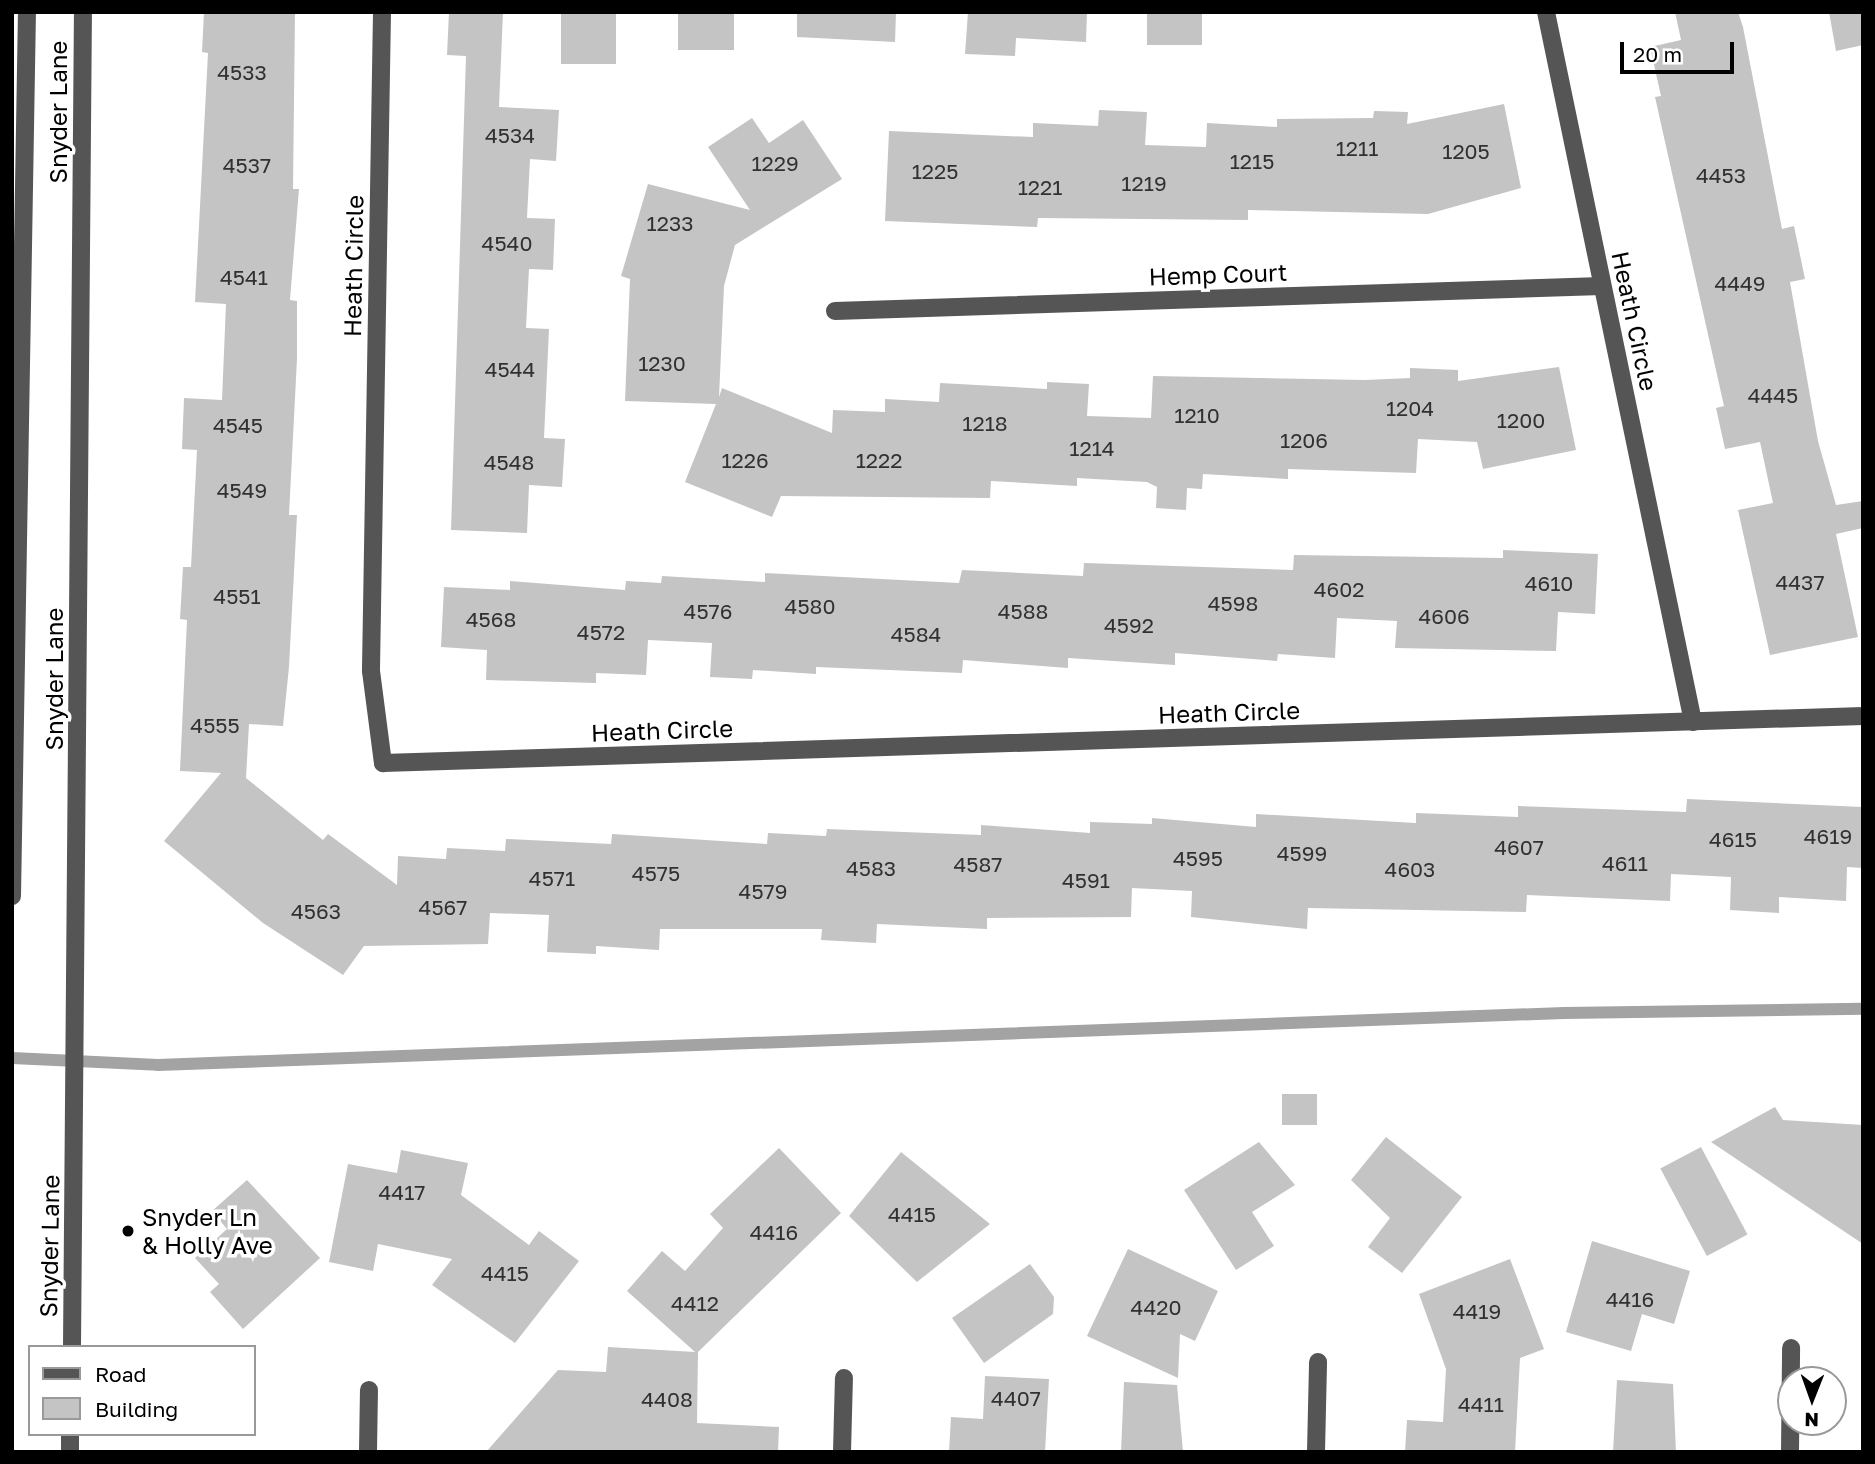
<!DOCTYPE html>
<style>
body{margin:0}
#map{position:relative;width:1875px;height:1464px;overflow:hidden;background:#fff;font-family:"Golos Text",sans-serif}
div>[style]{position:absolute}
.stream>*{height:12px;margin:-6px;padding:0 6px;transform-origin:6px;border-radius:6px;background:#a3a3a3}
.building>*{inset:0;background:#c4c4c4;transform-origin:0 0}
.minor>*{height:18px;margin:-9px;padding:0 9px;transform-origin:9px;border-radius:9px;background:#555}
.dots>*{width:19px;height:19px;translate:-50% -50%;box-sizing:border-box;border:4px solid #fff;border-radius:50%}
span{translate:-50% -50%;white-space:nowrap;text-align:center;line-height:1.15;-webkit-text-stroke:7px #fff;paint-order:stroke}
.number-label{font-size:21px;color:#313131}
.number-label span{-webkit-text-stroke-width:0}
.street-label{font-size:24px;color:#000}
.poi-label{font-size:24px;color:#000}
.left{translate:0 -50%;text-align:left}
.frame{position:absolute;inset:0;border:14px solid #000;pointer-events:none}
.legend{position:absolute;left:28px;top:1345px;width:228px;height:91px;box-sizing:border-box;background:#fff;border:2px solid #999;margin:0;padding:9px 12px;list-style:none;font-size:21px;color:#000}
.legend li{display:flex;align-items:center;gap:14px;height:35px}
.legend b{width:35px;border:2px solid #999}
.north{position:absolute;left:1777px;top:1366px;width:70px;height:70px;box-sizing:border-box;background:#fff;border:2px solid #999;border-radius:50%;rotate:181deg;font-size:19px;font-weight:700;line-height:28px;text-align:center;color:#000}
.north::after{content:'';display:block;margin:auto;width:24px;height:32px;background:#000;clip-path:polygon(50% 0,100% 100%,50% 72%,0 100%)}
.scale{position:absolute;left:1620px;top:42px;width:114px;height:32px;box-sizing:border-box;border:4px solid #000;border-top:0;padding-left:9px;font-size:21px;line-height:24px;white-space:nowrap;color:#000;-webkit-text-stroke:5px #fff;paint-order:stroke}
</style>
<div id="map">
<div class="stream">
<i style="left:12px;top:1058px;width:146px;rotate:2.7deg"></i>
<i style="left:158px;top:1065px;width:1407px;rotate:-2.12deg"></i>
<i style="left:1564px;top:1013px;width:299px;rotate:-0.8deg"></i>
</div>
<div class="building">
<i style="clip-path:polygon(204px 12px,295px 12px,293px 189px,299px 189px,290px 300px,297px 301px,297px 359px,289px 515px,297px 515px,289px 667px,283px 726px,249px 724px,246px 778px,323px 840px,328px 834px,397px 885px,398px 856px,446px 859px,447px 848px,505px 851px,506px 839px,611px 844px,612px 834px,767px 844px,768px 833px,826px 836px,827px 829px,981px 835px,981px 825px,1090px 833px,1090px 822px,1152px 824px,1152px 818px,1256px 827px,1256px 814px,1416px 823px,1416px 813px,1518px 817px,1518px 806px,1686px 812px,1687px 799px,1863px 807px,1863px 868px,1847px 867px,1846px 901px,1779px 897px,1779px 913px,1730px 910px,1731px 877px,1671px 874px,1670px 901px,1527px 895px,1526px 912px,1308px 908px,1307px 929px,1191px 917px,1192px 891px,1132px 888px,1131px 917px,987px 918px,987px 929px,877px 924px,876px 943px,821px 940px,822px 929px,660px 929px,659px 950px,596px 946px,596px 954px,547px 952px,549px 915px,490px 913px,488px 944px,364px 946px,343px 975px,263px 923px,164px 841px,221px 773px,180px 771px,187px 620px,180px 619px,183px 567px,191px 567px,197px 450px,182px 449px,184px 398px,222px 400px,226px 304px,195px 302px,208px 53px,202px 52px)"></i>
<i style="clip-path:polygon(449px 12px,503px 12px,499px 107px,559px 110px,556px 161px,530px 159px,527px 218px,555px 219px,553px 270px,529px 269px,526px 328px,549px 329px,544px 438px,565px 439px,562px 487px,529px 485px,527px 533px,451px 530px,466px 56px,447px 55px)"></i>
<i style="left:561px;top:12px;width:55px;height:52px"></i>
<i style="left:678px;top:12px;width:56px;height:38px"></i>
<i style="clip-path:polygon(797px 12px,896px 12px,895px 42px,797px 37px)"></i>
<i style="clip-path:polygon(968px 12px,1087px 12px,1086px 42px,1016px 38px,1015px 56px,965px 54px)"></i>
<i style="left:1147px;top:12px;width:55px;height:33px"></i>
<i style="clip-path:polygon(1675px 12px,1738px 12px,1743px 27px,1782px 229px,1794px 226px,1805px 279px,1790px 282px,1818px 441px,1836px 505px,1863px 501px,1863px 528px,1836px 534px,1858px 637px,1770px 655px,1738px 510px,1773px 503px,1760px 442px,1725px 449px,1716px 408px,1724px 406px,1655px 97px,1661px 96px,1650px 47px,1681px 40px)"></i>
<i style="clip-path:polygon(1829px 12px,1863px 12px,1863px 45px,1836px 51px)"></i>
<i style="clip-path:polygon(1504px 104px,1521px 188px,1428px 214px,1248px 210px,1248px 220px,1038px 218px,1037px 227px,885px 221px,889px 131px,1033px 137px,1033px 123px,1098px 126px,1099px 110px,1147px 112px,1145px 145px,1206px 147px,1207px 123px,1277px 127px,1277px 119px,1373px 118px,1374px 111px,1408px 112px,1407px 124px)"></i>
<i style="clip-path:polygon(752px 118px,769px 143px,803px 120px,842px 179px,735px 245px,724px 286px,719px 397px,722px 388px,832px 433px,833px 410px,885px 412px,885px 399px,939px 402px,940px 383px,1047px 389px,1047px 382px,1089px 384px,1087px 416px,1151px 418px,1153px 376px,1365px 380px,1410px 378px,1410px 368px,1458px 370px,1458px 381px,1559px 367px,1576px 450px,1483px 469px,1477px 442px,1418px 439px,1416px 473px,1288px 469px,1288px 479px,1203px 474px,1202px 489px,1187px 488px,1186px 510px,1156px 508px,1157px 487px,1147px 482px,1077px 478px,1077px 486px,991px 481px,990px 498px,781px 496px,772px 517px,685px 482px,716px 404px,625px 401px,630px 279px,621px 276px,648px 184px,750px 210px,708px 147px)"></i>
<i style="clip-path:polygon(1503px 550px,1598px 554px,1595px 614px,1558px 612px,1556px 651px,1395px 648px,1397px 621px,1337px 618px,1335px 658px,1278px 654px,1277px 661px,1175px 653px,1175px 665px,1068px 658px,1068px 668px,963px 660px,962px 673px,816px 667px,816px 674px,753px 670px,752px 679px,710px 677px,712px 643px,648px 640px,646px 675px,596px 673px,596px 683px,486px 680px,487px 650px,441px 647px,444px 587px,510px 590px,510px 581px,625px 590px,626px 581px,661px 583px,662px 576px,765px 582px,765px 573px,959px 583px,962px 570px,1083px 576px,1084px 563px,1293px 570px,1294px 555px,1503px 558px)"></i>
<i style="left:1282px;top:1094px;width:35px;height:31px"></i>
<i style="clip-path:polygon(1775px 1107px,1783px 1120px,1863px 1125px,1863px 1244px,1711px 1142px)"></i>
<i style="clip-path:polygon(1386px 1137px,1462px 1197px,1402px 1273px,1368px 1247px,1390px 1218px,1351px 1180px)"></i>
<i style="clip-path:polygon(1259px 1142px,1295px 1185px,1252px 1212px,1274px 1246px,1236px 1270px,1184px 1190px)"></i>
<i style="left:1701px;top:1147px;width:99px;height:46px;rotate:62deg"></i>
<i style="clip-path:polygon(779px 1148px,841px 1213px,698px 1352px,697px 1423px,779px 1427px,778px 1452px,486px 1452px,558px 1370px,606px 1372px,608px 1347px,695px 1352px,627px 1291px,662px 1251px,685px 1271px,723px 1228px,710px 1214px)"></i>
<i style="clip-path:polygon(401px 1150px,468px 1163px,461px 1195px,529px 1245px,539px 1231px,579px 1261px,515px 1343px,432px 1285px,452px 1259px,378px 1244px,373px 1271px,329px 1262px,348px 1164px,397px 1173px)"></i>
<i style="clip-path:polygon(901px 1152px,990px 1224px,917px 1282px,849px 1216px)"></i>
<i style="clip-path:polygon(247px 1180px,320px 1258px,243px 1329px,210px 1292px,219px 1284px,195px 1258px,227px 1229px,212px 1211px)"></i>
<i style="clip-path:polygon(1592px 1241px,1690px 1271px,1674px 1324px,1642px 1314px,1631px 1351px,1566px 1332px)"></i>
<i style="clip-path:polygon(1128px 1249px,1218px 1291px,1195px 1341px,1180px 1334px,1178px 1378px,1087px 1336px)"></i>
<i style="clip-path:polygon(1510px 1259px,1544px 1349px,1520px 1358px,1515px 1452px,1405px 1452px,1407px 1420px,1443px 1422px,1446px 1369px,1419px 1294px)"></i>
<i style="clip-path:polygon(1030px 1264px,1054px 1297px,1053px 1314px,984px 1363px,952px 1318px)"></i>
<i style="clip-path:polygon(985px 1376px,1049px 1379px,1045px 1452px,949px 1452px,951px 1417px,983px 1419px)"></i>
<i style="clip-path:polygon(1617px 1380px,1673px 1384px,1676px 1452px,1613px 1452px)"></i>
<i style="clip-path:polygon(1124px 1382px,1177px 1385px,1183px 1452px,1121px 1452px)"></i>
</div>
<div class="minor">
<i style="left:382px;top:12px;width:659px;rotate:90.96deg"></i>
<i style="left:371px;top:671px;width:93px;rotate:82.6deg"></i>
<i style="left:383px;top:763px;width:1481px;rotate:-1.82deg"></i>
<i style="left:1546px;top:12px;width:725px;rotate:78.3deg"></i>
<i style="left:835px;top:311px;width:767px;rotate:-1.87deg"></i>
<i style="left:12px;top:896px;width:884px;rotate:-89.03deg"></i>
<i style="left:72px;top:1347px;width:1335px;rotate:-89.53deg"></i>
<i style="left:70px;top:1452px;width:18px;rotate:-90deg"></i>
<i style="left:368px;top:1452px;width:62px;rotate:-89.1deg"></i>
<i style="left:842px;top:1452px;width:74px;rotate:-88.5deg"></i>
<i style="left:1316px;top:1452px;width:90px;rotate:-88.7deg"></i>
<i style="left:1790px;top:1452px;width:104px;rotate:-89.4deg"></i>
</div>
<div class="dots">
<i style="left:128px;top:1231px;background:#000"></i>
</div>
<div class="number-label">
<span style="left:242px;top:72px">4533</span>
<span style="left:510px;top:135px">4534</span>
<span style="left:1357px;top:148px">1211</span>
<span style="left:1466px;top:151px">1205</span>
<span style="left:1252px;top:161px">1215</span>
<span style="left:775px;top:163px">1229</span>
<span style="left:247px;top:165px">4537</span>
<span style="left:935px;top:171px">1225</span>
<span style="left:1721px;top:175px">4453</span>
<span style="left:1144px;top:183px">1219</span>
<span style="left:1040px;top:187px">1221</span>
<span style="left:670px;top:223px">1233</span>
<span style="left:507px;top:243px">4540</span>
<span style="left:244px;top:277px">4541</span>
<span style="left:1740px;top:283px">4449</span>
<span style="left:662px;top:363px">1230</span>
<span style="left:510px;top:369px">4544</span>
<span style="left:1773px;top:395px">4445</span>
<span style="left:1410px;top:408px">1204</span>
<span style="left:1197px;top:415px">1210</span>
<span style="left:1521px;top:420px">1200</span>
<span style="left:985px;top:423px">1218</span>
<span style="left:238px;top:425px">4545</span>
<span style="left:1304px;top:440px">1206</span>
<span style="left:1092px;top:448px">1214</span>
<span style="left:745px;top:460px">1226</span>
<span style="left:879px;top:460px">1222</span>
<span style="left:509px;top:462px">4548</span>
<span style="left:242px;top:490px">4549</span>
<span style="left:1800px;top:582px">4437</span>
<span style="left:1549px;top:583px">4610</span>
<span style="left:1339px;top:589px">4602</span>
<span style="left:237px;top:596px">4551</span>
<span style="left:1233px;top:603px">4598</span>
<span style="left:810px;top:606px">4580</span>
<span style="left:708px;top:611px">4576</span>
<span style="left:1023px;top:611px">4588</span>
<span style="left:1444px;top:616px">4606</span>
<span style="left:491px;top:619px">4568</span>
<span style="left:1129px;top:625px">4592</span>
<span style="left:601px;top:632px">4572</span>
<span style="left:916px;top:634px">4584</span>
<span style="left:215px;top:725px">4555</span>
<span style="left:1828px;top:836px">4619</span>
<span style="left:1733px;top:839px">4615</span>
<span style="left:1519px;top:847px">4607</span>
<span style="left:1302px;top:853px">4599</span>
<span style="left:1198px;top:858px">4595</span>
<span style="left:1625px;top:863px">4611</span>
<span style="left:978px;top:864px">4587</span>
<span style="left:871px;top:868px">4583</span>
<span style="left:1410px;top:869px">4603</span>
<span style="left:656px;top:873px">4575</span>
<span style="left:552px;top:878px">4571</span>
<span style="left:1086px;top:880px">4591</span>
<span style="left:763px;top:891px">4579</span>
<span style="left:443px;top:907px">4567</span>
<span style="left:316px;top:911px">4563</span>
<span style="left:402px;top:1192px">4417</span>
<span style="left:912px;top:1214px">4415</span>
<span style="left:774px;top:1232px">4416</span>
<span style="left:505px;top:1273px">4415</span>
<span style="left:1630px;top:1299px">4416</span>
<span style="left:695px;top:1303px">4412</span>
<span style="left:1156px;top:1307px">4420</span>
<span style="left:1477px;top:1311px">4419</span>
<span style="left:1016px;top:1398px">4407</span>
<span style="left:667px;top:1399px">4408</span>
<span style="left:1481px;top:1404px">4411</span>
</div>
<div class="street-label">
<span style="left:58px;top:112px;rotate:-90deg">Snyder Lane</span>
<span style="left:353px;top:266px;rotate:-89deg">Heath Circle</span>
<span style="left:1218px;top:274px;rotate:-2deg">Hemp Court</span>
<span style="left:1635px;top:321px;rotate:78deg">Heath Circle</span>
<span style="left:54px;top:679px;rotate:-90deg">Snyder Lane</span>
<span style="left:1229px;top:712px;rotate:-2deg">Heath Circle</span>
<span style="left:662px;top:730px;rotate:-2deg">Heath Circle</span>
<span style="left:49px;top:1246px;rotate:-89deg">Snyder Lane</span>
</div>
<div class="poi-label">
<span class="left" style="left:142px;top:1231px">Snyder Ln<br>&amp; Holly Ave</span>
</div>
<div class="frame"></div>
<ul class="legend">
<li><b style="height:9px;background:#555"></b>Road</li>
<li><b style="height:19px;background:#c4c4c4"></b>Building</li>
</ul>
<div class="north">N</div>
<div class="scale">20 m</div>
</div>
